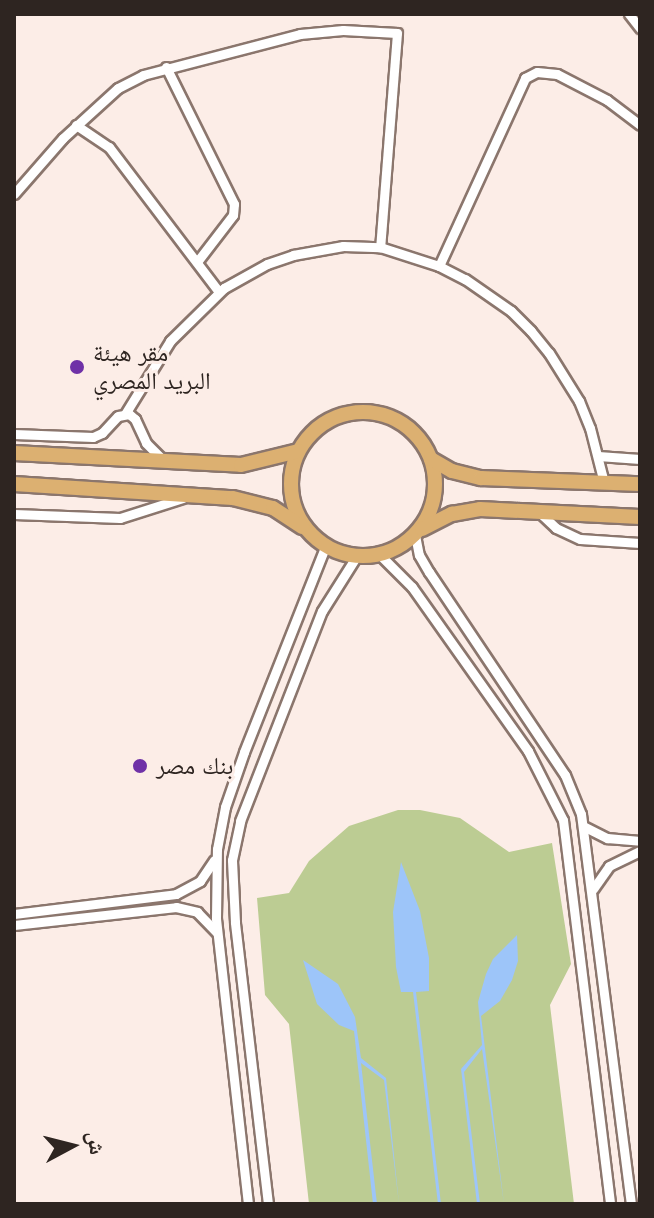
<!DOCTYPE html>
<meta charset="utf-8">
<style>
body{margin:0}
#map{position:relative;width:654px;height:1218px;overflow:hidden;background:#fcede7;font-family:Helvetica,"Noto Naskh Arabic",sans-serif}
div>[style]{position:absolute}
.green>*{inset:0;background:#bccc93}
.water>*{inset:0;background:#9dc5f9}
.roads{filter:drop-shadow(2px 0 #8b766d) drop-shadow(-2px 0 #8b766d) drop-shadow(0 2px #8b766d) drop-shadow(0 -2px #8b766d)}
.minor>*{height:9px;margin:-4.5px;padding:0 4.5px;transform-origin:4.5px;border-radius:4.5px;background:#fff}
.primary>*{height:14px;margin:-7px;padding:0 7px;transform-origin:7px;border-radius:7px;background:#dcb071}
.primary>.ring{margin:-7px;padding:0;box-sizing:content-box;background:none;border:14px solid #dcb071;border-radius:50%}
.dots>*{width:22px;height:22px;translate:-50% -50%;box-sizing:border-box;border:4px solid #fcede7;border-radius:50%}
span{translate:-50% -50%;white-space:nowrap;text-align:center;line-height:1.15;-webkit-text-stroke:6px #fcede7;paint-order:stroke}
.poi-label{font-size:24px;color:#2e2521}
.left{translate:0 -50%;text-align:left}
.frame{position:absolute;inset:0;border:16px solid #2e2521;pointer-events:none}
.north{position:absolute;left:32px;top:1106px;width:80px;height:80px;-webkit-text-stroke:6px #fcede7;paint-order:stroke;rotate:83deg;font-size:22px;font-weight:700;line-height:32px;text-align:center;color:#2e2521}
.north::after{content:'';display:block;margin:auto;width:28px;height:36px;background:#2e2521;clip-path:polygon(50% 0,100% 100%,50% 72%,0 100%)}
</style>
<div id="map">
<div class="green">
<i style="clip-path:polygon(398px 810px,420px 810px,460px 818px,509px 852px,552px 843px,571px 964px,550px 1005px,574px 1204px,309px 1204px,289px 1024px,265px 995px,257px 898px,289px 893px,309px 861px,349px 826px)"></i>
</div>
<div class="water">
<i style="clip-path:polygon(401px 862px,420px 911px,429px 958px,429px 991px,416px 992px,441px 1204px,438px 1204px,413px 992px,401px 992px,396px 967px,393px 912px)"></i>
<i style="clip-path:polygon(517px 935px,518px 961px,512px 980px,500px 1001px,481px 1016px,504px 1204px,482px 1049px,464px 1072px,480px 1204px,477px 1204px,461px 1069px,482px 1045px,478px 1002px,486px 974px,493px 959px)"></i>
<i style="clip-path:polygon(303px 960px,338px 984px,355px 1017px,361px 1058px,386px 1078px,399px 1204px,384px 1080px,361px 1063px,377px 1204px,373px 1204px,354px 1031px,339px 1025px,317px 1004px)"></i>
</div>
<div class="roads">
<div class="minor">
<i style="left:629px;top:14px;width:18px;rotate:52deg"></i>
<i style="left:166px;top:67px;width:153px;rotate:63.6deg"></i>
<i style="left:234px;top:204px;width:11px;rotate:95deg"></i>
<i style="left:233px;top:215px;width:59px;rotate:127.5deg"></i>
<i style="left:76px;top:125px;width:40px;rotate:34deg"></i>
<i style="left:109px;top:147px;width:182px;rotate:52.8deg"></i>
<i style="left:14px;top:194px;width:74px;rotate:-48.8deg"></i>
<i style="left:63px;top:138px;width:74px;rotate:-42.3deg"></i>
<i style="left:118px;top:88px;width:28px;rotate:-27deg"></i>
<i style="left:143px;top:75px;width:162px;rotate:-14.6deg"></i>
<i style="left:300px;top:34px;width:43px;rotate:-5.3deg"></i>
<i style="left:343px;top:30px;width:54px;rotate:3.2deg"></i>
<i style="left:397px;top:33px;width:215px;rotate:94.5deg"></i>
<i style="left:439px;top:266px;width:207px;rotate:-65.4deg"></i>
<i style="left:525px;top:78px;width:13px;rotate:-27deg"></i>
<i style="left:537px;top:72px;width:20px;rotate:6deg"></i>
<i style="left:557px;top:74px;width:56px;rotate:27.5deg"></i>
<i style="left:607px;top:100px;width:41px;rotate:37.1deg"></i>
<i style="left:125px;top:414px;width:86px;rotate:-58.3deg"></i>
<i style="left:170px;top:341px;width:76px;rotate:-44.5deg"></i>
<i style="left:224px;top:288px;width:49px;rotate:-29.2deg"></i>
<i style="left:267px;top:264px;width:28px;rotate:-19deg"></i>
<i style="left:293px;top:255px;width:51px;rotate:-10.2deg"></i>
<i style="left:343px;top:246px;width:37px;rotate:2deg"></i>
<i style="left:380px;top:247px;width:62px;rotate:17.9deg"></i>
<i style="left:439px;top:266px;width:29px;rotate:27deg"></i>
<i style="left:465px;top:279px;width:56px;rotate:34.8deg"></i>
<i style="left:511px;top:311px;width:28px;rotate:45deg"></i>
<i style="left:531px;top:331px;width:28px;rotate:51deg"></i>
<i style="left:549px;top:353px;width:57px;rotate:58deg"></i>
<i style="left:579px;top:401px;width:29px;rotate:68deg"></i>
<i style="left:590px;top:428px;width:57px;rotate:75.7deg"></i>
<i style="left:14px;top:434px;width:79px;rotate:2.2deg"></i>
<i style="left:93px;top:437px;width:10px;rotate:-24deg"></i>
<i style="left:102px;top:433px;width:23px;rotate:-47deg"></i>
<i style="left:118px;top:416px;width:11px;rotate:-10deg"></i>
<i style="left:129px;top:414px;width:8px;rotate:40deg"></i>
<i style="left:135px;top:419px;width:26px;rotate:65deg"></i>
<i style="left:146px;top:443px;width:23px;rotate:45deg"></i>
<i style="left:598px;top:456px;width:42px;rotate:4.1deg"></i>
<i style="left:539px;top:512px;width:23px;rotate:43deg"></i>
<i style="left:556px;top:528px;width:26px;rotate:25deg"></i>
<i style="left:580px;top:539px;width:60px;rotate:3.8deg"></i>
<i style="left:14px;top:514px;width:106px;rotate:2.2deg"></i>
<i style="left:120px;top:518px;width:66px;rotate:-17.6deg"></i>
<i style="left:415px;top:535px;width:20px;rotate:79deg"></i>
<i style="left:419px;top:555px;width:20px;rotate:60deg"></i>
<i style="left:429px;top:572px;width:244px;rotate:56.2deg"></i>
<i style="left:565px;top:775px;width:42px;rotate:67.7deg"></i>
<i style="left:581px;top:814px;width:393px;rotate:82.7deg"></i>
<i style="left:380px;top:555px;width:45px;rotate:45deg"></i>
<i style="left:412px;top:587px;width:201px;rotate:54.7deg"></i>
<i style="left:528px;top:751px;width:77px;rotate:63.1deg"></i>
<i style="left:563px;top:820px;width:387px;rotate:83deg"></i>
<i style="left:585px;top:827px;width:25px;rotate:27deg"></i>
<i style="left:607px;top:838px;width:33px;rotate:5deg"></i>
<i style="left:593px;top:889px;width:28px;rotate:-55deg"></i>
<i style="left:609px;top:866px;width:34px;rotate:-26deg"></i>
<i style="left:14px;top:914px;width:163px;rotate:-7deg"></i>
<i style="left:176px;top:894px;width:27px;rotate:-28deg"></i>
<i style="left:200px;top:881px;width:25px;rotate:-56deg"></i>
<i style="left:14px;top:925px;width:163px;rotate:-6.3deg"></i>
<i style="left:176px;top:907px;width:22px;rotate:13deg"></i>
<i style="left:197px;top:912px;width:28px;rotate:46deg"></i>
<i style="left:248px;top:1204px;width:288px;rotate:-96.4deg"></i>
<i style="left:216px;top:918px;width:69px;rotate:-89.2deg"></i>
<i style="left:217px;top:849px;width:43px;rotate:-79.2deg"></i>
<i style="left:225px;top:807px;width:58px;rotate:-70.9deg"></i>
<i style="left:244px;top:752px;width:220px;rotate:-68.4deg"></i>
<i style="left:268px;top:1204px;width:284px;rotate:-96.7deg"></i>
<i style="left:235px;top:922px;width:62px;rotate:-92.8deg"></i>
<i style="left:232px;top:860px;width:40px;rotate:-78deg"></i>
<i style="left:240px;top:821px;width:225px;rotate:-68.7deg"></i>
<i style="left:322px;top:611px;width:64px;rotate:-57.8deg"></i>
</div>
<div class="primary">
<i class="ring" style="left:291px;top:412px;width:130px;height:130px"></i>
<i style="left:14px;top:453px;width:227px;rotate:3deg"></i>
<i style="left:241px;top:465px;width:59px;rotate:-13.8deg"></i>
<i style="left:431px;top:459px;width:24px;rotate:30deg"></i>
<i style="left:452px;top:471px;width:30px;rotate:14deg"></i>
<i style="left:481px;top:478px;width:159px;rotate:2.2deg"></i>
<i style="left:14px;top:484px;width:219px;rotate:3.7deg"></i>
<i style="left:233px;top:498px;width:41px;rotate:14deg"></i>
<i style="left:273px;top:508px;width:35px;rotate:33deg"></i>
<i style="left:422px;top:529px;width:34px;rotate:-27deg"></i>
<i style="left:452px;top:514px;width:28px;rotate:-10deg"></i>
<i style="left:480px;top:509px;width:160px;rotate:2.9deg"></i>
</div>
</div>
<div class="dots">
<i style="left:77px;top:367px;background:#6f31a7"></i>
<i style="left:140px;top:766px;background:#6f31a7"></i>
</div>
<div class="poi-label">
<span class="left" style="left:93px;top:367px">مقر هيئة<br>البريد المصري</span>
<span class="left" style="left:156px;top:766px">بنك مصر</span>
</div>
<div class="frame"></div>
<div class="north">ش</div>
</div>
